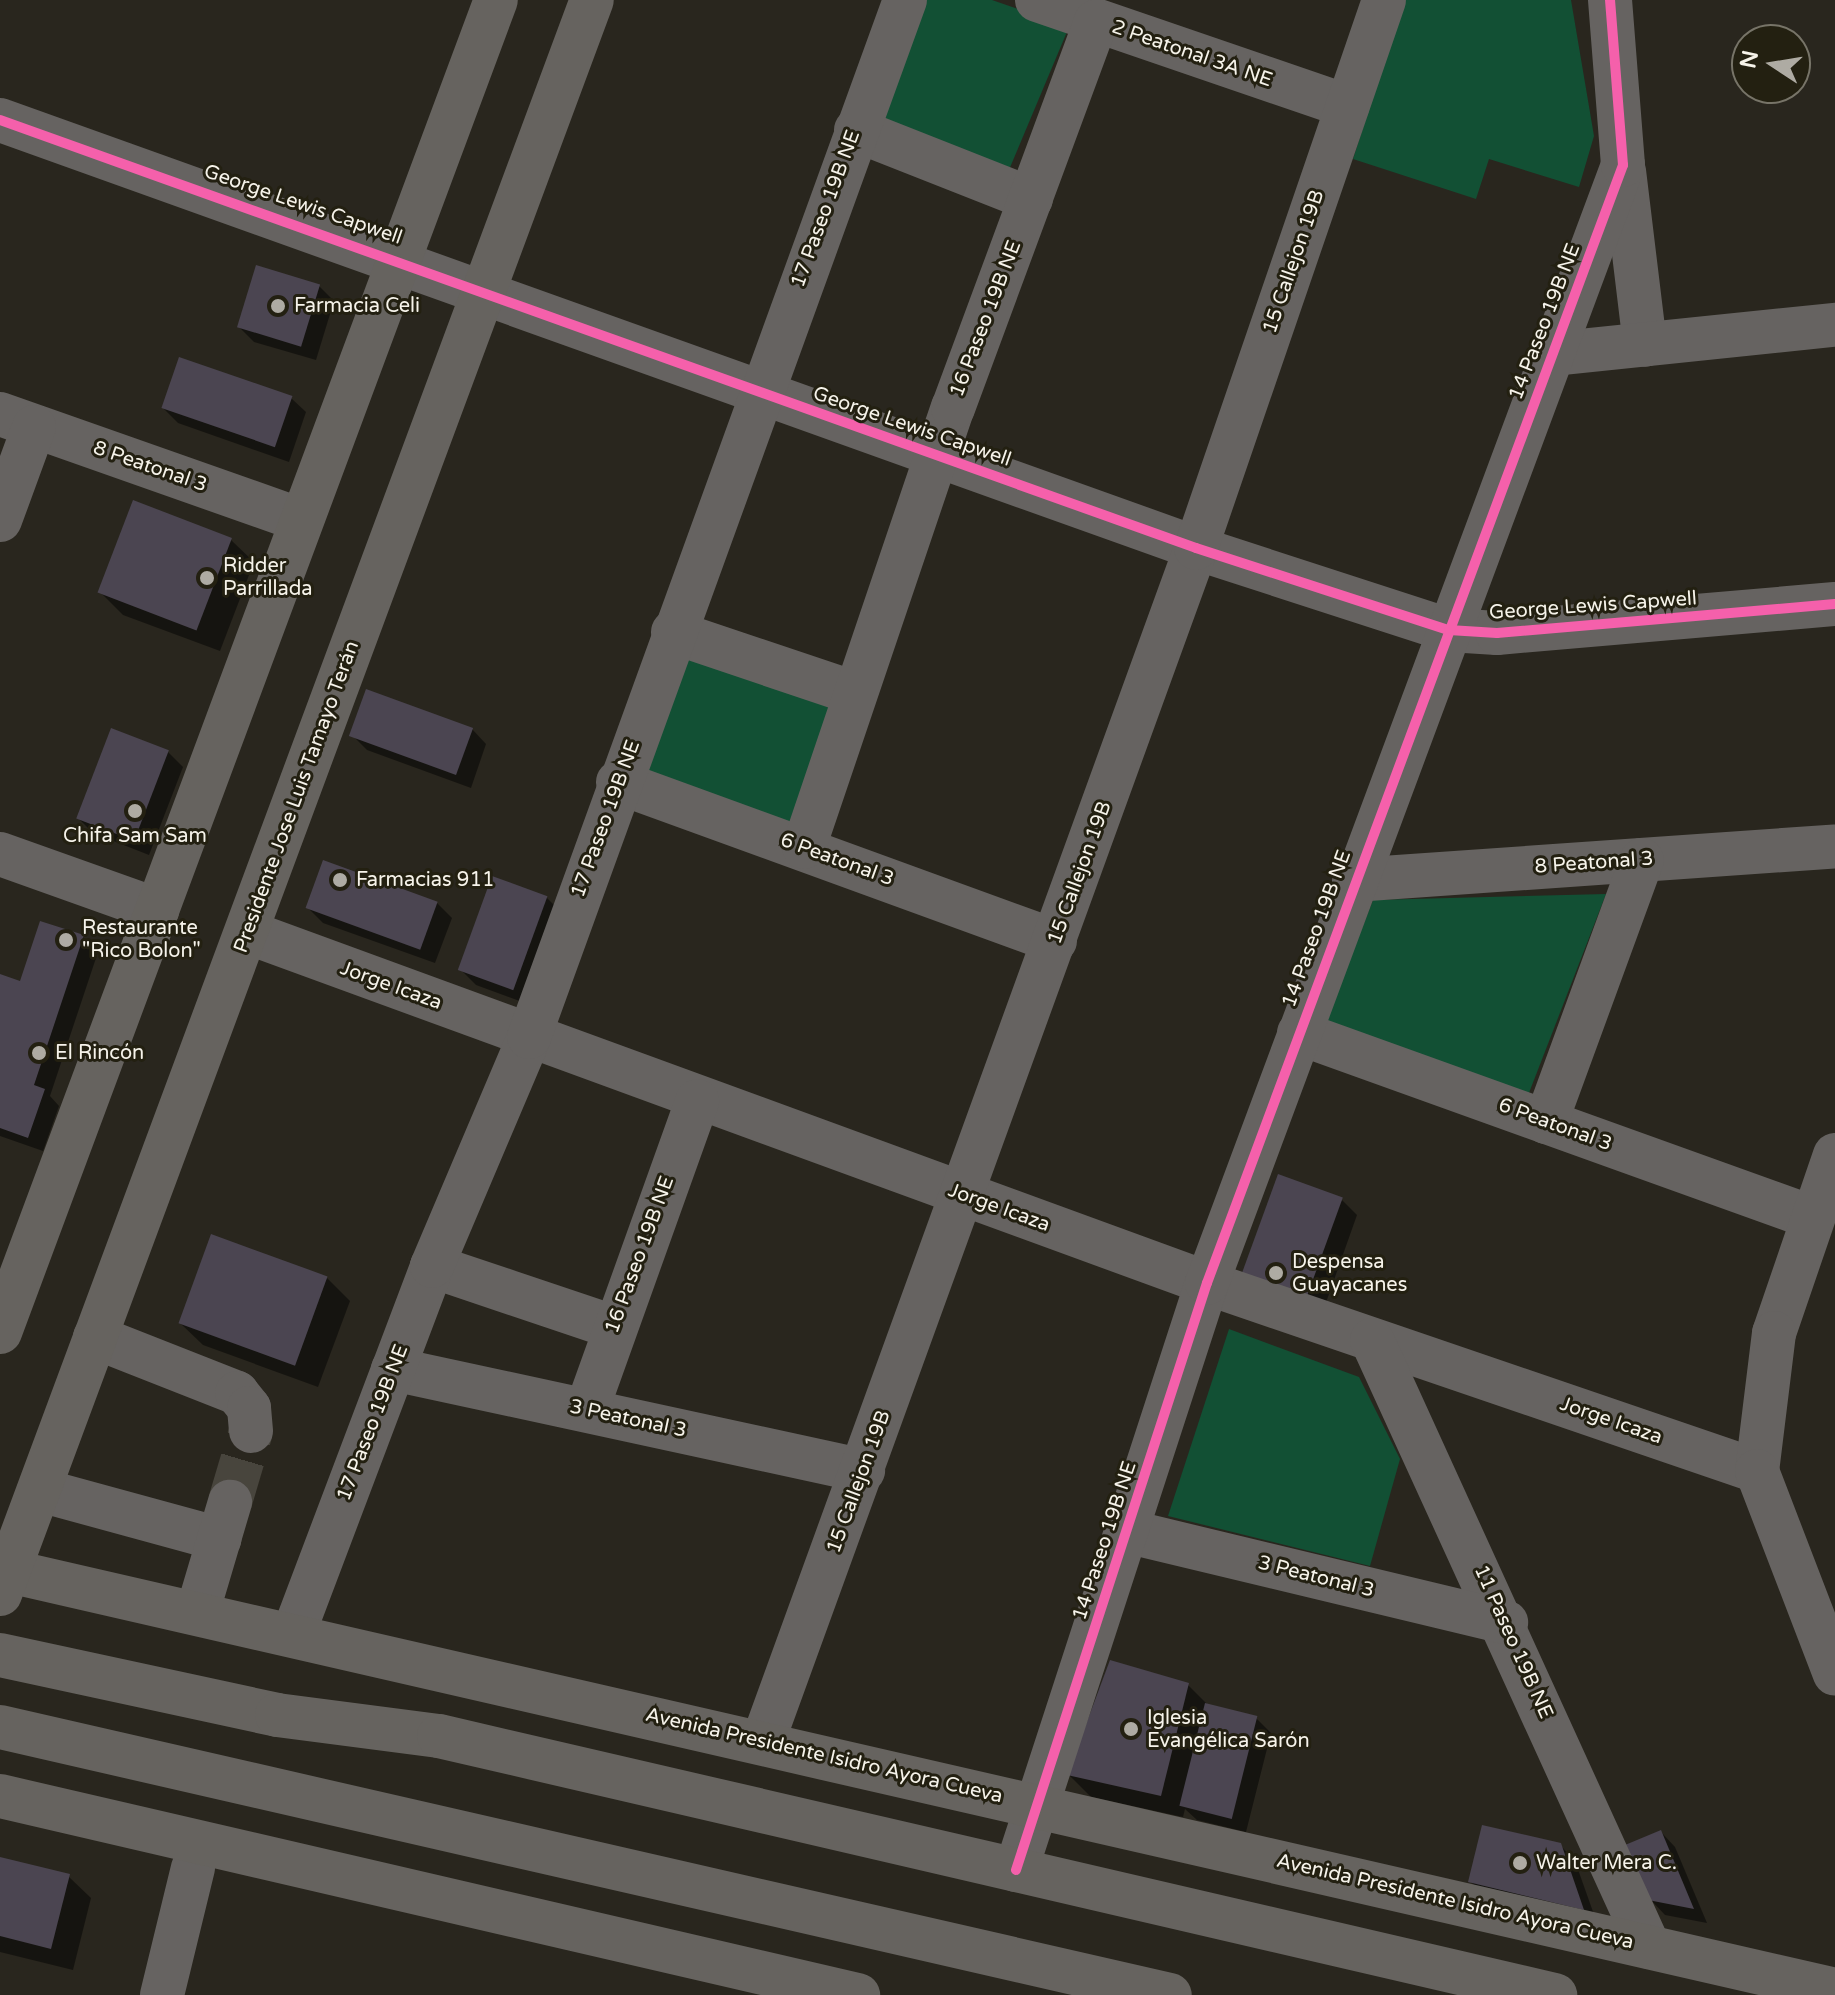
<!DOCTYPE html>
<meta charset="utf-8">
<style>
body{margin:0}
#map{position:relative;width:1835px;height:1995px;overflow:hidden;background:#29261e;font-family:"Varela Round",sans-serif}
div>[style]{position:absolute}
.green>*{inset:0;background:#125034;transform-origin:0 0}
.shadow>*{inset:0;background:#0007}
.building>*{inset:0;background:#4b4551;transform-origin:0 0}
.minor-tunnel>*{height:44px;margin-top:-22px;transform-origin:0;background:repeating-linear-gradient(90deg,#48453d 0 44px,transparent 0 66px)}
.minor>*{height:44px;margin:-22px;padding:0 22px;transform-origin:22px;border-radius:22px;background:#666361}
.major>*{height:44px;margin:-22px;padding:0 22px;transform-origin:22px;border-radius:22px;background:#66635f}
.cycleway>*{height:10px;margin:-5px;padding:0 5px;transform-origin:5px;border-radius:5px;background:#f560ab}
.dots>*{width:22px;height:22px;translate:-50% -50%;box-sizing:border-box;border:4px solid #232011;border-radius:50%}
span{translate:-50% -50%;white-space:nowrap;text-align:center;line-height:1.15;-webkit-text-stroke:6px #232011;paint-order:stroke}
.street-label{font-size:20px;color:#f6f3ea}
.poi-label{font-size:20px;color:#f6f3ea}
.left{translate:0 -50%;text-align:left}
.north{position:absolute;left:1731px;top:24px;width:80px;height:80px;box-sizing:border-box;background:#232011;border:2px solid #777468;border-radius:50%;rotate:282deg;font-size:22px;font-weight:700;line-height:32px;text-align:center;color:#f6f3ea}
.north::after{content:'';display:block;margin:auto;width:28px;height:36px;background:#aeaba3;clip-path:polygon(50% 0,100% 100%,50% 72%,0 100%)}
</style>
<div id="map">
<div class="green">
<i style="clip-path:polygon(921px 0,992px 0,1069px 27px,1006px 177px,871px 120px)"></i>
<i style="clip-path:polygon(1404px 0,1571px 0,1594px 136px,1579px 187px,1489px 159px,1476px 199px,1353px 159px)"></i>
<i style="left:673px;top:632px;width:191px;height:160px;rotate:19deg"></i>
<i style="clip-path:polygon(1606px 894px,1527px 1098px,1322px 1030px,1373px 900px)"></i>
<i style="clip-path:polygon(1229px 1329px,1359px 1377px,1400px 1459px,1370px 1566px,1168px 1516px)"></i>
</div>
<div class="shadow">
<i style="clip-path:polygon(319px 286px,334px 301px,316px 360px,254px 342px,239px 327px)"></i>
<i style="clip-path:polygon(291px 398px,306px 412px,289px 462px,178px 423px,163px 408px)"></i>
<i style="clip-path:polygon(231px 540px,254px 562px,220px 651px,123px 615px,100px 592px)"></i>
<i style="clip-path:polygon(472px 729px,486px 744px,471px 788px,367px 750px,352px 735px)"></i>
<i style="clip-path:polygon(168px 752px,183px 767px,149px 855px,93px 833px,78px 818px)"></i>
<i style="clip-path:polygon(546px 897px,561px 912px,528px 1004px,476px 985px,461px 970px)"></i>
<i style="clip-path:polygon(437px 903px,452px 918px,435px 963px,323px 923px,308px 908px)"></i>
<i style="clip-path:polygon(83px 937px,98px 952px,50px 1096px,59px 1106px,43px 1151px,0 1136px,0 977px,22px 983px)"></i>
<i style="clip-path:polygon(1342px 1200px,1357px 1215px,1323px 1311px,1259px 1288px)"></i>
<i style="clip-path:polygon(212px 1236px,327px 1278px,350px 1301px,318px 1387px,203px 1345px,180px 1323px)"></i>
<i style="clip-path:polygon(1188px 1685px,1210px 1707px,1256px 1718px,1271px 1733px,1246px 1832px,1197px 1820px,1185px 1809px,1183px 1817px,1091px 1797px,1069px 1775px)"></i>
<i style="clip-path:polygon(1661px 1832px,1675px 1847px,1707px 1923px,1665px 1915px,1650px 1899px)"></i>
<i style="clip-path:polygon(1560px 1845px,1575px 1861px,1597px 1923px,1485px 1896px,1470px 1881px)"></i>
<i style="clip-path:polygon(0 1859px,68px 1876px,91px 1898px,73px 1970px,0 1952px)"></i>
</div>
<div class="building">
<i style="left:256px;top:265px;width:67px;height:65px;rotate:17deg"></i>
<i style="left:179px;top:357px;width:120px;height:54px;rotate:19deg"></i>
<i style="left:133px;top:500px;width:106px;height:99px;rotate:21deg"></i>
<i style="left:366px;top:689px;width:114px;height:50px;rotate:20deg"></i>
<i style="left:111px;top:728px;width:62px;height:97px;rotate:21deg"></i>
<i style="left:323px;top:860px;width:122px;height:51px;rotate:20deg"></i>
<i style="left:492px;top:876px;width:59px;height:100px;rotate:20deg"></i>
<i style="clip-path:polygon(40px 921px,84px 935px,34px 1085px,45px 1089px,28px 1138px,0 1128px,0 974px,20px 981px)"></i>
<i style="left:1278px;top:1174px;width:69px;height:105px;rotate:20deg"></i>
<i style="left:211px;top:1234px;width:124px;height:95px;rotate:20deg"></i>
<i style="clip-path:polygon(1110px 1660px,1189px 1683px,1161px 1796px,1067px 1775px)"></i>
<i style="left:1205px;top:1703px;width:54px;height:106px;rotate:14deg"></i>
<i style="clip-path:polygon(1482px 1825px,1561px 1843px,1584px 1910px,1468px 1882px)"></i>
<i style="clip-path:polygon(1661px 1830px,1694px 1909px,1648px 1900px,1625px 1845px)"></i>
<i style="clip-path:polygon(0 1857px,70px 1874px,51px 1949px,0 1936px)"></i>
</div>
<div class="minor-tunnel">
<i style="left:230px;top:1502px;width:74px;rotate:-73.5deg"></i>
</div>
<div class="minor">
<i style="left:1037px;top:0;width:328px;rotate:18.9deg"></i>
<i style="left:0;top:120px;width:1270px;rotate:19.69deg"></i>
<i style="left:1196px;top:548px;width:266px;rotate:18deg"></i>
<i style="left:1449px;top:630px;width:48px;rotate:3.6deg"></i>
<i style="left:1497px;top:633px;width:339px;rotate:-4.9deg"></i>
<i style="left:856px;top:130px;width:188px;rotate:21.5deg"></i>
<i style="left:1624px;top:171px;width:175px;rotate:83.1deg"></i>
<i style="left:1552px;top:354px;width:284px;rotate:-5.9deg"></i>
<i style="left:0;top:414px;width:319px;rotate:19.4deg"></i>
<i style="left:0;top:520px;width:99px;rotate:-69.9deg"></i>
<i style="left:673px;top:632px;width:191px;rotate:18.6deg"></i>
<i style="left:618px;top:782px;width:465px;rotate:20deg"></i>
<i style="left:804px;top:847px;width:464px;rotate:-71.3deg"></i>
<i style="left:953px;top:408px;width:412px;rotate:-69.7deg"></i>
<i style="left:0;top:854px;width:167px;rotate:19.6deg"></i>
<i style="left:1354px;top:880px;width:482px;rotate:-4deg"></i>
<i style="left:247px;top:932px;width:1022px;rotate:20.08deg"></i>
<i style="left:1207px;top:1283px;width:581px;rotate:18.87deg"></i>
<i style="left:1299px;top:1033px;width:544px;rotate:19.77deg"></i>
<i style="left:1546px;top:1122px;width:279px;rotate:-69.9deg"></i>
<i style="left:1835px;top:1155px;width:188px;rotate:108.9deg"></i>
<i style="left:1774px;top:1333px;width:139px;rotate:97deg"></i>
<i style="left:1757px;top:1471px;width:217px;rotate:69deg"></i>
<i style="left:432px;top:1266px;width:191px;rotate:18.6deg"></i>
<i style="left:95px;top:1337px;width:153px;rotate:21.5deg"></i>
<i style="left:237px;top:1393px;width:19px;rotate:51deg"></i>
<i style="left:249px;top:1408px;width:23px;rotate:85deg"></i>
<i style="left:1372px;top:1340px;width:667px;rotate:65.47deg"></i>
<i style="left:393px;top:1369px;width:481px;rotate:12.2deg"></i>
<i style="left:587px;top:1409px;width:327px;rotate:-70.3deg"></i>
<i style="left:40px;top:1490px;width:186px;rotate:15.3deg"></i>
<i style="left:1126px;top:1531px;width:391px;rotate:13.5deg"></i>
<i style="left:198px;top:1610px;width:113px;rotate:-73.5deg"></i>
<i style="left:294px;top:1632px;width:391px;rotate:-69.3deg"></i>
<i style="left:432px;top:1266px;width:249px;rotate:-67deg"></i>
<i style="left:529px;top:1037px;width:1103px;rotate:-70.07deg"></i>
<i style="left:763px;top:1741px;width:1269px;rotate:-70.05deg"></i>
<i style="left:1196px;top:548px;width:579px;rotate:-71.06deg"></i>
<i style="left:1016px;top:1870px;width:617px;rotate:-71.98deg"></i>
<i style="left:1207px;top:1283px;width:1193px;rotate:-69.59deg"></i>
<i style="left:1623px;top:165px;width:166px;rotate:-94.5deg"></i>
<i style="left:162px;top:1995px;width:131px;rotate:-76.3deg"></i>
</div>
<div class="major">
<i style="left:0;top:1332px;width:1421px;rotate:-69.58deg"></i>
<i style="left:0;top:1569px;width:1883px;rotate:12.92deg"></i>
<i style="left:0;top:1594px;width:1700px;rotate:-69.63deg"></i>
<i style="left:0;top:1655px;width:283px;rotate:12.2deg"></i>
<i style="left:277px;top:1715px;width:163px;rotate:7.4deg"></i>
<i style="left:439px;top:1736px;width:1146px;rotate:13.07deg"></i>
<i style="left:0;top:1727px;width:1200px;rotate:12.9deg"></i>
<i style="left:0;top:1796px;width:881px;rotate:13.06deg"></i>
</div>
<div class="cycleway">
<i style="left:0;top:120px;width:1270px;rotate:19.69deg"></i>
<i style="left:1196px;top:548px;width:266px;rotate:18deg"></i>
<i style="left:1449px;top:630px;width:48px;rotate:3.6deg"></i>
<i style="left:1497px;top:633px;width:339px;rotate:-4.9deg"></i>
<i style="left:1016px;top:1870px;width:617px;rotate:-71.98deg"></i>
<i style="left:1207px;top:1283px;width:1193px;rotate:-69.59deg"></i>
<i style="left:1623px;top:165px;width:166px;rotate:-94.5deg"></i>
</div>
<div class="dots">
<i style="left:278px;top:306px;background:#aeaba3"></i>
<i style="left:207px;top:578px;background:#aeaba3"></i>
<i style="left:135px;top:811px;background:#aeaba3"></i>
<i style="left:340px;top:880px;background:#aeaba3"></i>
<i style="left:66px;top:940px;background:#aeaba3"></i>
<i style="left:39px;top:1053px;background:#aeaba3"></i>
<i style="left:1276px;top:1273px;background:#aeaba3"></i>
<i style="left:1131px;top:1729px;background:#aeaba3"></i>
<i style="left:1520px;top:1863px;background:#aeaba3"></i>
</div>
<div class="street-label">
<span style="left:1192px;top:54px;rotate:19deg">2 Peatonal 3A NE</span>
<span style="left:303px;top:205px;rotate:19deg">George Lewis Capwell</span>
<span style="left:826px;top:209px;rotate:-70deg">17 Paseo 19B NE</span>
<span style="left:1294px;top:262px;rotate:-71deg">15 Callejon 19B</span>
<span style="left:986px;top:319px;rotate:-69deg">16 Paseo 19B NE</span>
<span style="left:1545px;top:322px;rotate:-69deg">14 Paseo 19B NE</span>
<span style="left:912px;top:427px;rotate:19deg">George Lewis Capwell</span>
<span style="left:150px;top:467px;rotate:19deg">8 Peatonal 3</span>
<span style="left:1593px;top:606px;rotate:-4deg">George Lewis Capwell</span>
<span style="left:297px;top:797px;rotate:-70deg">Presidente Jose Luis Tamayo Terán</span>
<span style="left:606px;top:819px;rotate:-70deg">17 Paseo 19B NE</span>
<span style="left:837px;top:860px;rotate:20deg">6 Peatonal 3</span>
<span style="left:1594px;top:863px;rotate:-4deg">8 Peatonal 3</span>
<span style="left:1080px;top:873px;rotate:-70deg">15 Callejon 19B</span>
<span style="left:1317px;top:929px;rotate:-70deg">14 Paseo 19B NE</span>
<span style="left:391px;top:986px;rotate:20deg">Jorge Icaza</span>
<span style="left:1555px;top:1125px;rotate:20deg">6 Peatonal 3</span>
<span style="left:999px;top:1208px;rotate:20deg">Jorge Icaza</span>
<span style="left:640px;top:1255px;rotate:-70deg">16 Paseo 19B NE</span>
<span style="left:628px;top:1419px;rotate:12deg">3 Peatonal 3</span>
<span style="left:1611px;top:1421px;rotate:19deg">Jorge Icaza</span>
<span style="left:373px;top:1423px;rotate:-69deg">17 Paseo 19B NE</span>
<span style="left:859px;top:1482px;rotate:-70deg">15 Callejon 19B</span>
<span style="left:1105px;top:1541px;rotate:-72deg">14 Paseo 19B NE</span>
<span style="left:1316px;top:1577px;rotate:14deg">3 Peatonal 3</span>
<span style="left:1513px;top:1642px;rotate:66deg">11 Paseo 19B NE</span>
<span style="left:824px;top:1756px;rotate:13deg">Avenida Presidente Isidro Ayora Cueva</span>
<span style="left:1455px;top:1902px;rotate:13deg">Avenida Presidente Isidro Ayora Cueva</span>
</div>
<div class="poi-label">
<span class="left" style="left:294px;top:306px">Farmacia Celi</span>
<span class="left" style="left:223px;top:578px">Ridder<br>Parrillada</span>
<span style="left:135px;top:836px">Chifa Sam Sam</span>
<span class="left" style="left:356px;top:880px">Farmacias 911</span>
<span class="left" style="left:82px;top:940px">Restaurante<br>"Rico Bolon"</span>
<span class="left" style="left:55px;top:1053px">El Rincón</span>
<span class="left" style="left:1292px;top:1274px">Despensa<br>Guayacanes</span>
<span class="left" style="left:1147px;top:1730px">Iglesia<br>Evangélica Sarón</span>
<span class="left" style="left:1536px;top:1863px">Walter Mera C.</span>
</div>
<div class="north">N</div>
</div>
